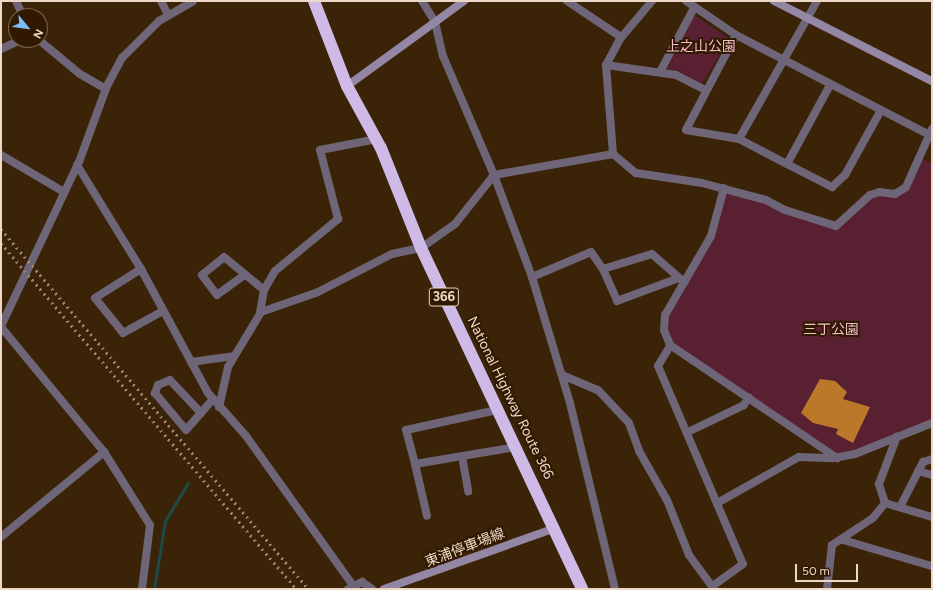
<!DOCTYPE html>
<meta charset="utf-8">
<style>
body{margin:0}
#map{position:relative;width:933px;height:590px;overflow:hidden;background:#3b2308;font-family:Figtree,"Noto Sans JP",sans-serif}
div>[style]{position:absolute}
.green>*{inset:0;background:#582030}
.stream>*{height:2.5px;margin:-1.25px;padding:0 1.25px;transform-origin:1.25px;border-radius:1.25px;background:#1d4a45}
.building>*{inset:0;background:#bc7829}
.street>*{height:8px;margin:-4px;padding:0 4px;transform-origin:4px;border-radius:4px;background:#6e6578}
.secondary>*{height:8px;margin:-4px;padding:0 4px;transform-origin:4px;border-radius:4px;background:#9487a5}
.highway>*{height:12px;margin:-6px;padding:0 6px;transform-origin:6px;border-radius:6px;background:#ceb9e7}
.rail>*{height:2.5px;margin-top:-1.25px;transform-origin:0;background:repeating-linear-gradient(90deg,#9b856f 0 2px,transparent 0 6px)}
span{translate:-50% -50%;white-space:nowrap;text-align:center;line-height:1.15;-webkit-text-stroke:4px #301900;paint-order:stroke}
.shield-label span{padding:1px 3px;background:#301900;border:1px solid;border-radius:3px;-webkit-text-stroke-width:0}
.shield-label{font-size:13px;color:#ecd8c6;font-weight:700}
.park-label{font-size:14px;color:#f2bec8}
.street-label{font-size:14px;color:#ecd8c6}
.frame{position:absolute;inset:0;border:2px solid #ecd8c6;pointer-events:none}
.north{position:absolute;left:8px;top:8px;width:40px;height:40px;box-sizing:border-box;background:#301900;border:1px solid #7b654f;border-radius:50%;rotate:119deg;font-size:11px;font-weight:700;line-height:16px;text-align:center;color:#ecd8c6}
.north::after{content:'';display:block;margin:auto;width:14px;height:18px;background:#7bbef8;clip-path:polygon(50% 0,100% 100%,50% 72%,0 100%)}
.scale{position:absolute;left:795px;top:564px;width:63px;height:18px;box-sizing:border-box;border:2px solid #ecd8c6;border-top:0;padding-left:5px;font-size:12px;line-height:14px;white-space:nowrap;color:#ecd8c6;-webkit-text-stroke:3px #301900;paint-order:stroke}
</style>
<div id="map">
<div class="green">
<i style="clip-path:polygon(694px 15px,730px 39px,701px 85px,679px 71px,667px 70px)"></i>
<i style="clip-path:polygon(919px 158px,932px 163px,932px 423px,837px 458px,670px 346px,665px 315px,711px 236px,724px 188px,836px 226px,870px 195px,895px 194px,906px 187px)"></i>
</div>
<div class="stream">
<i style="left:154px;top:589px;width:69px;rotate:-80.8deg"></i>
<i style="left:165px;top:521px;width:44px;rotate:-58.8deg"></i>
</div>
<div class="building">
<i style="clip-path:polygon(820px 379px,835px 381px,847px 392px,843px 399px,870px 407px,853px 443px,836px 434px,838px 429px,813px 423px,801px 413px)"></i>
</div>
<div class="street">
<i style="left:16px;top:1px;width:17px;rotate:65deg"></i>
<i style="left:161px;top:1px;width:16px;rotate:63deg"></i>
<i style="left:422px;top:1px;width:25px;rotate:58deg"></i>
<i style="left:435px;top:22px;width:35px;rotate:77deg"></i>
<i style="left:443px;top:56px;width:129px;rotate:66.8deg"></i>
<i style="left:494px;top:175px;width:109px;rotate:69.6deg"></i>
<i style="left:532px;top:277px;width:132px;rotate:73.2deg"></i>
<i style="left:570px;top:403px;width:191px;rotate:76.4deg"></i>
<i style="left:567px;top:1px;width:65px;rotate:33.7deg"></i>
<i style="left:652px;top:1px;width:50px;rotate:130.1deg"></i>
<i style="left:620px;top:39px;width:30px;rotate:118deg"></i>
<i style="left:606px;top:65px;width:89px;rotate:85.5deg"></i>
<i style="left:613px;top:154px;width:30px;rotate:40deg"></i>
<i style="left:636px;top:173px;width:67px;rotate:8.6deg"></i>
<i style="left:702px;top:183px;width:66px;rotate:14.9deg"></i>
<i style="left:766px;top:200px;width:21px;rotate:28deg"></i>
<i style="left:785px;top:210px;width:53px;rotate:17.4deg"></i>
<i style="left:836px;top:226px;width:46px;rotate:-42.4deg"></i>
<i style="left:870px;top:195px;width:9px;rotate:-18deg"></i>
<i style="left:879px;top:192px;width:16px;rotate:7deg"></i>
<i style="left:895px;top:194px;width:13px;rotate:-32deg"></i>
<i style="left:906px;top:187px;width:64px;rotate:-65.9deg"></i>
<i style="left:686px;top:1px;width:60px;rotate:34.2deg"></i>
<i style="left:736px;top:35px;width:220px;rotate:27.3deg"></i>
<i style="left:736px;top:35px;width:107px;rotate:117.8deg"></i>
<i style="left:686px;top:130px;width:54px;rotate:9.6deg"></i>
<i style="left:739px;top:139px;width:54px;rotate:27.5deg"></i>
<i style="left:787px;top:164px;width:90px;rotate:-61.4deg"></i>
<i style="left:39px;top:40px;width:53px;rotate:39.7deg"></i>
<i style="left:80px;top:74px;width:30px;rotate:30deg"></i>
<i style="left:1px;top:49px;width:21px;rotate:-25deg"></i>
<i style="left:606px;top:65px;width:71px;rotate:8.1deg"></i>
<i style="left:676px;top:75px;width:33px;rotate:27deg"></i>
<i style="left:660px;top:72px;width:72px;rotate:-62deg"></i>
<i style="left:739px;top:139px;width:159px;rotate:-60.5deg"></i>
<i style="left:1px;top:155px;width:73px;rotate:30.4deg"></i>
<i style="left:787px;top:164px;width:51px;rotate:27.1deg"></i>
<i style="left:832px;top:187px;width:18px;rotate:-43deg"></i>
<i style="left:845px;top:175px;width:74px;rotate:-61deg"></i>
<i style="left:77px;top:165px;width:122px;rotate:58.4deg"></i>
<i style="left:141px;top:269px;width:141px;rotate:61.6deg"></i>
<i style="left:208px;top:393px;width:57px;rotate:48.5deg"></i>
<i style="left:246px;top:436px;width:182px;rotate:54.4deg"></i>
<i style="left:724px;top:188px;width:50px;rotate:105.2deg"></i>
<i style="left:711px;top:236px;width:91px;rotate:120.2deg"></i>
<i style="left:665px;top:315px;width:15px;rotate:94deg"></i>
<i style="left:664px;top:330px;width:16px;rotate:68deg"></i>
<i style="left:670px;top:345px;width:202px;rotate:34.1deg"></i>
<i style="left:141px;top:269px;width:54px;rotate:147.8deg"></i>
<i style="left:95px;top:298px;width:45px;rotate:51.3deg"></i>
<i style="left:123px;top:333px;width:46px;rotate:-28.8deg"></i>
<i style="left:603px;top:269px;width:35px;rotate:66deg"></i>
<i style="left:617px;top:301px;width:63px;rotate:-20.4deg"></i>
<i style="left:243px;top:276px;width:32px;rotate:144deg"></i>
<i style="left:217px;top:295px;width:25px;rotate:-127deg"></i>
<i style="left:202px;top:275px;width:28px;rotate:-39deg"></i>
<i style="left:224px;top:257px;width:52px;rotate:39.5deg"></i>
<i style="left:264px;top:290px;width:23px;rotate:100deg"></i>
<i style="left:532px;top:277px;width:64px;rotate:-23deg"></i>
<i style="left:591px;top:252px;width:21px;rotate:55deg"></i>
<i style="left:603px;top:269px;width:51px;rotate:-17deg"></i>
<i style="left:652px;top:254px;width:43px;rotate:41.2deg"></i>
<i style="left:264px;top:290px;width:22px;rotate:-60deg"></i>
<i style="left:275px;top:271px;width:82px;rotate:-39.5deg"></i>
<i style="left:338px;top:219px;width:71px;rotate:-104.6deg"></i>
<i style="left:320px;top:150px;width:58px;rotate:-10.9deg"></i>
<i style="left:1px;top:326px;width:182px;rotate:-64.6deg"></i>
<i style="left:79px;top:162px;width:81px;rotate:-69.8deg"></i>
<i style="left:107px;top:86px;width:32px;rotate:-62deg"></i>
<i style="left:122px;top:58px;width:52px;rotate:-45deg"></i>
<i style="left:159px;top:21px;width:39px;rotate:-30deg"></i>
<i style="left:1px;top:327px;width:162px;rotate:50.5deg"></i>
<i style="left:104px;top:452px;width:86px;rotate:57.8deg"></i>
<i style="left:150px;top:525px;width:64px;rotate:97.1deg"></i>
<i style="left:670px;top:346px;width:23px;rotate:121deg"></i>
<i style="left:658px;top:366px;width:215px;rotate:66.8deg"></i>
<i style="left:743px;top:564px;width:37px;rotate:144deg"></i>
<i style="left:191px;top:362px;width:43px;rotate:-7.9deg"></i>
<i style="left:562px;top:375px;width:39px;rotate:23deg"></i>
<i style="left:598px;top:390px;width:45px;rotate:46.8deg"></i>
<i style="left:629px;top:423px;width:30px;rotate:70deg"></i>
<i style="left:639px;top:451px;width:56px;rotate:60.3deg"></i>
<i style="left:667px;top:500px;width:59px;rotate:68.2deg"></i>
<i style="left:689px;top:555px;width:42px;rotate:53.7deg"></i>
<i style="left:219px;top:407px;width:41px;rotate:-77.3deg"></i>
<i style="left:228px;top:367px;width:64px;rotate:-59deg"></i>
<i style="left:261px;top:312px;width:60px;rotate:-19.3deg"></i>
<i style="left:318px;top:292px;width:83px;rotate:-27.2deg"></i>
<i style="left:392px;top:254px;width:30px;rotate:-12deg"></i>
<i style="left:421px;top:248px;width:42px;rotate:-35.2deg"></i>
<i style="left:455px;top:224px;width:63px;rotate:-51.5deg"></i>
<i style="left:494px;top:175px;width:121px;rotate:-10deg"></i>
<i style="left:497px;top:410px;width:93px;rotate:167.6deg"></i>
<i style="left:406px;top:430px;width:35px;rotate:75deg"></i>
<i style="left:415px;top:464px;width:102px;rotate:-9.6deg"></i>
<i style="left:201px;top:413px;width:45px;rotate:-133.2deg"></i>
<i style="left:170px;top:380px;width:13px;rotate:157deg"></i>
<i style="left:158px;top:385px;width:9px;rotate:111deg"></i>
<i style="left:155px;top:393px;width:48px;rotate:50deg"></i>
<i style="left:186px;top:430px;width:41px;rotate:-48.9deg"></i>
<i style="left:688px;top:432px;width:62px;rotate:-25.7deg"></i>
<i style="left:744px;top:405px;width:9px;rotate:-58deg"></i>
<i style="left:462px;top:456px;width:36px;rotate:80deg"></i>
<i style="left:415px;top:464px;width:53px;rotate:77deg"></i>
<i style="left:918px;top:471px;width:15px;rotate:16deg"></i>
<i style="left:719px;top:502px;width:92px;rotate:-29.4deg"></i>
<i style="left:799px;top:457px;width:35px;rotate:2deg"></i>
<i style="left:834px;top:458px;width:21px;rotate:-11deg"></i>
<i style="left:855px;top:454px;width:83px;rotate:-21.9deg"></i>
<i style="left:885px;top:503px;width:20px;rotate:-108deg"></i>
<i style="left:879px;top:484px;width:51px;rotate:-69.4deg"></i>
<i style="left:885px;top:503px;width:49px;rotate:16.6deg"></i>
<i style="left:900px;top:507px;width:51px;rotate:-62.9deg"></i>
<i style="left:923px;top:462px;width:9px;rotate:-18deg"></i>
<i style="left:1px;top:537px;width:134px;rotate:-39.5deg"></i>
<i style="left:843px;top:540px;width:93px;rotate:16.3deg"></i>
<i style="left:348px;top:589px;width:16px;rotate:-27deg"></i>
<i style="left:362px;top:582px;width:12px;rotate:35deg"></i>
<i style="left:827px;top:589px;width:44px;rotate:-83.5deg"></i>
<i style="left:832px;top:545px;width:49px;rotate:-33.4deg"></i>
<i style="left:873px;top:518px;width:19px;rotate:-51deg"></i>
</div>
<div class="secondary">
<i style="left:774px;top:1px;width:177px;rotate:26.9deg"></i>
<i style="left:347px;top:86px;width:145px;rotate:-36deg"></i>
<i style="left:384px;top:589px;width:182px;rotate:-19.6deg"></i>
</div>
<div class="highway">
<i style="left:314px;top:1px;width:91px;rotate:68.8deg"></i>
<i style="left:347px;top:86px;width:71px;rotate:61.3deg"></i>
<i style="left:381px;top:148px;width:108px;rotate:68.2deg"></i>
<i style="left:421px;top:248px;width:377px;rotate:64.7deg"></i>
</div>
<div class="rail">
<i style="left:1px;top:229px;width:473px;rotate:49.5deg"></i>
<i style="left:1px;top:243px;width:455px;rotate:49.5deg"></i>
</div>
<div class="shield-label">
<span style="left:444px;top:297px">366</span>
</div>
<div class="park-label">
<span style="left:701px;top:47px">上之山公園</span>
<span style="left:831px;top:330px">三丁公園</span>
</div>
<div class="street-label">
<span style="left:510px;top:398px;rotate:64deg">National Highway Route 366</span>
<span style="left:465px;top:548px;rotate:-21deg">東浦停車場線</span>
</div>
<div class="frame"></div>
<div class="north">N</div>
<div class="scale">50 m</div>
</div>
